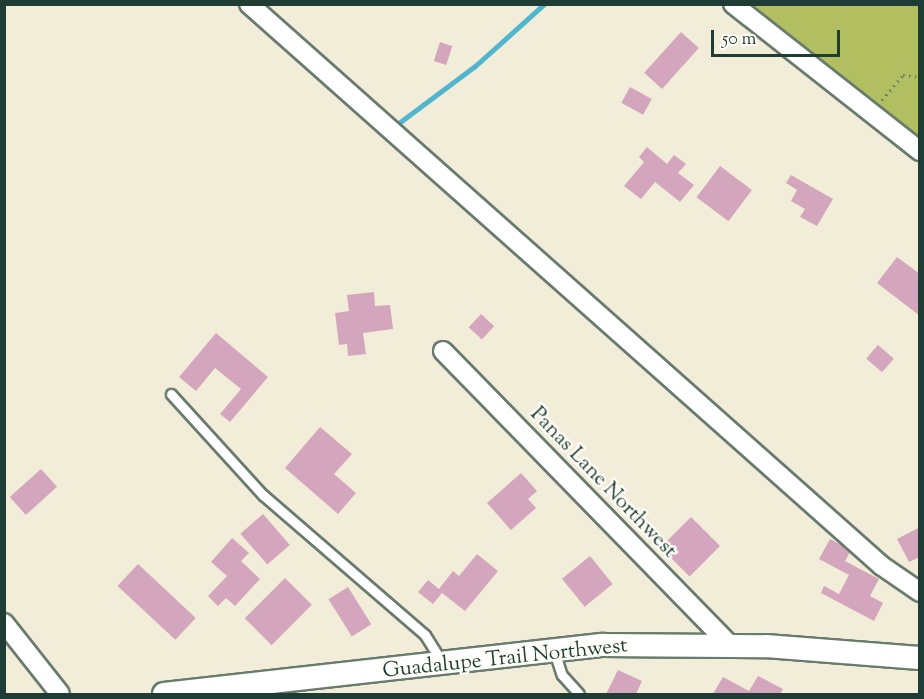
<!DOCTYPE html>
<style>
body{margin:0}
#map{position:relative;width:924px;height:699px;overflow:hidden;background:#f2edd8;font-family:"Sorts Mill Goudy",serif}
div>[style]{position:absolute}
.green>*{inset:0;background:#b1bf61}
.stream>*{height:5px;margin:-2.5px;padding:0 2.5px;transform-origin:2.5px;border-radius:2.5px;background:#50b6cf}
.building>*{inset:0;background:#d4a6bd;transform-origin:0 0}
.path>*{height:3px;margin-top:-1.5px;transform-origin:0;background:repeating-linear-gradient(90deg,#697b6d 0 1.5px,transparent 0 6px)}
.roads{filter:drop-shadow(2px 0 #697b6d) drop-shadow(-2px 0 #697b6d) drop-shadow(0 2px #697b6d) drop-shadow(0 -2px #697b6d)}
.service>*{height:9px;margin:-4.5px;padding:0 4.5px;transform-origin:4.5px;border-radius:4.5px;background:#fff}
.minor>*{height:18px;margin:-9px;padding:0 9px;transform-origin:9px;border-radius:9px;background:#fff}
.tertiary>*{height:22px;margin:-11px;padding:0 11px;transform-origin:11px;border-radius:11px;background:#fff}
span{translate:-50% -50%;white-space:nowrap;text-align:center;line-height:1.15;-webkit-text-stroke:5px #fdfcf7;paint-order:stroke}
.street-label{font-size:21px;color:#1f3d34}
.frame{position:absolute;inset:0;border:6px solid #1f3d34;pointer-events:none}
.scale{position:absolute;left:711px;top:30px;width:129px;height:27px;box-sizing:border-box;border:3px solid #1f3d34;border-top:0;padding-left:8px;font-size:18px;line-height:21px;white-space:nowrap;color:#1f3d34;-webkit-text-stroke:4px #fdfcf7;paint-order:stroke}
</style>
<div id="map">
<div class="green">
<i style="clip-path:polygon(750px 5px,919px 5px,919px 138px)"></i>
</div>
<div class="stream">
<i style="left:392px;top:128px;width:104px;rotate:-36.8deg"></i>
<i style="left:475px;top:66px;width:93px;rotate:-41.9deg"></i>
</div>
<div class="building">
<i style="left:681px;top:32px;width:24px;height:55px;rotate:42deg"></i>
<i style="left:440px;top:42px;width:13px;height:20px;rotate:18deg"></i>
<i style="left:630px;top:87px;width:25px;height:18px;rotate:29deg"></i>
<i style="clip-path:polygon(647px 147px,667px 164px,674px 155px,686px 164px,678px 173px,694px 185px,680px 202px,655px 182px,641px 199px,624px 186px,644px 162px,639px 157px)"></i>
<i style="left:720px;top:166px;width:40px;height:39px;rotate:37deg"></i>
<i style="clip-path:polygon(791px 175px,833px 199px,817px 226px,800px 217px,805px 209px,791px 201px,797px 190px,786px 183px)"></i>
<i style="clip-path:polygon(897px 257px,920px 274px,920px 316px,877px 283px)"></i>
<i style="clip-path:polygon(374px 292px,375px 306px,390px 305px,393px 329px,363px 333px,366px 354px,348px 356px,347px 344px,339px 345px,335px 313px,349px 311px,347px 295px)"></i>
<i style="left:481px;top:314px;width:18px;height:18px;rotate:43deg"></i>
<i style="clip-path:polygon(216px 333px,268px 377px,230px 422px,220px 414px,241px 389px,215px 368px,196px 391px,179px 377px)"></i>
<i style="left:878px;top:345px;width:21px;height:18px;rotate:41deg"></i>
<i style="clip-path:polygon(320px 427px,352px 454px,334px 474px,356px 493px,338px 514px,285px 468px)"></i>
<i style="left:41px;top:469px;width:24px;height:42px;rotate:48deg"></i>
<i style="clip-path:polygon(521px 473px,537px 491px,528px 499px,536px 508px,511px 530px,487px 503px)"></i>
<i style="left:263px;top:514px;width:41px;height:30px;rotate:49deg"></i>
<i style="left:691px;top:517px;width:41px;height:43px;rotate:45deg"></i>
<i style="clip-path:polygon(920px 527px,920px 557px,909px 562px,897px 539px)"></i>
<i style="clip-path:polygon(232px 538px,249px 553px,241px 561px,260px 579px,235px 606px,226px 598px,218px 606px,208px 596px,227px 576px,211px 562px)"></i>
<i style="clip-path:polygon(830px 539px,851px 550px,845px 561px,879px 579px,870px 596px,883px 603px,874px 621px,821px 593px,824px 586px,839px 594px,849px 575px,819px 559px)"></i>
<i style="clip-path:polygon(477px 554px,498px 571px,465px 611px,442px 593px,433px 604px,418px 592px,428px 580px,439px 589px,453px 571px,459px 576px)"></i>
<i style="left:590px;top:556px;width:36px;height:36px;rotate:51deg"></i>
<i style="left:138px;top:564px;width:79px;height:30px;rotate:43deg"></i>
<i style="left:285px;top:578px;width:38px;height:57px;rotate:45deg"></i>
<i style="left:348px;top:587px;width:44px;height:23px;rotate:58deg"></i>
<i style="clip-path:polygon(618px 670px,642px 681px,636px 694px,606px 694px)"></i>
<i style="clip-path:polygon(758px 676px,783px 689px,780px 694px,713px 694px,723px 677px,749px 691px)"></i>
</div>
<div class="path">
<i style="left:882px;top:100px;width:33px;rotate:-50deg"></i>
<i style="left:903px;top:75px;width:17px;rotate:7deg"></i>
</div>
<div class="roads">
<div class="service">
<i style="left:171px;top:394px;width:137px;rotate:47.7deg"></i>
<i style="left:263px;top:495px;width:214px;rotate:40.8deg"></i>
<i style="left:425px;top:635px;width:32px;rotate:58deg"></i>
<i style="left:554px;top:651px;width:25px;rotate:72deg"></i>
<i style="left:562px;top:675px;width:25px;rotate:48deg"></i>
</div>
<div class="minor">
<i style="left:249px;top:4px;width:846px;rotate:41.6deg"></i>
<i style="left:882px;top:566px;width:46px;rotate:34.4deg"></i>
<i style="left:733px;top:4px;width:238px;rotate:38.2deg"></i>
<i style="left:443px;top:351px;width:412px;rotate:45.7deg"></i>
<i style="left:4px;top:623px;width:90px;rotate:51.7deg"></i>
</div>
<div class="tertiary">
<i style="left:164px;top:694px;width:442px;rotate:-6.4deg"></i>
<i style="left:603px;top:645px;width:163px;rotate:0.4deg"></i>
<i style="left:766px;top:646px;width:154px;rotate:4.5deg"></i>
</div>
</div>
<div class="street-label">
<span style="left:603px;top:483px;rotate:46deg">Panas Lane Northwest</span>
<span style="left:505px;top:659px;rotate:-6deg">Guadalupe Trail Northwest</span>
</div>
<div class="frame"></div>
<div class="scale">50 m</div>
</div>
